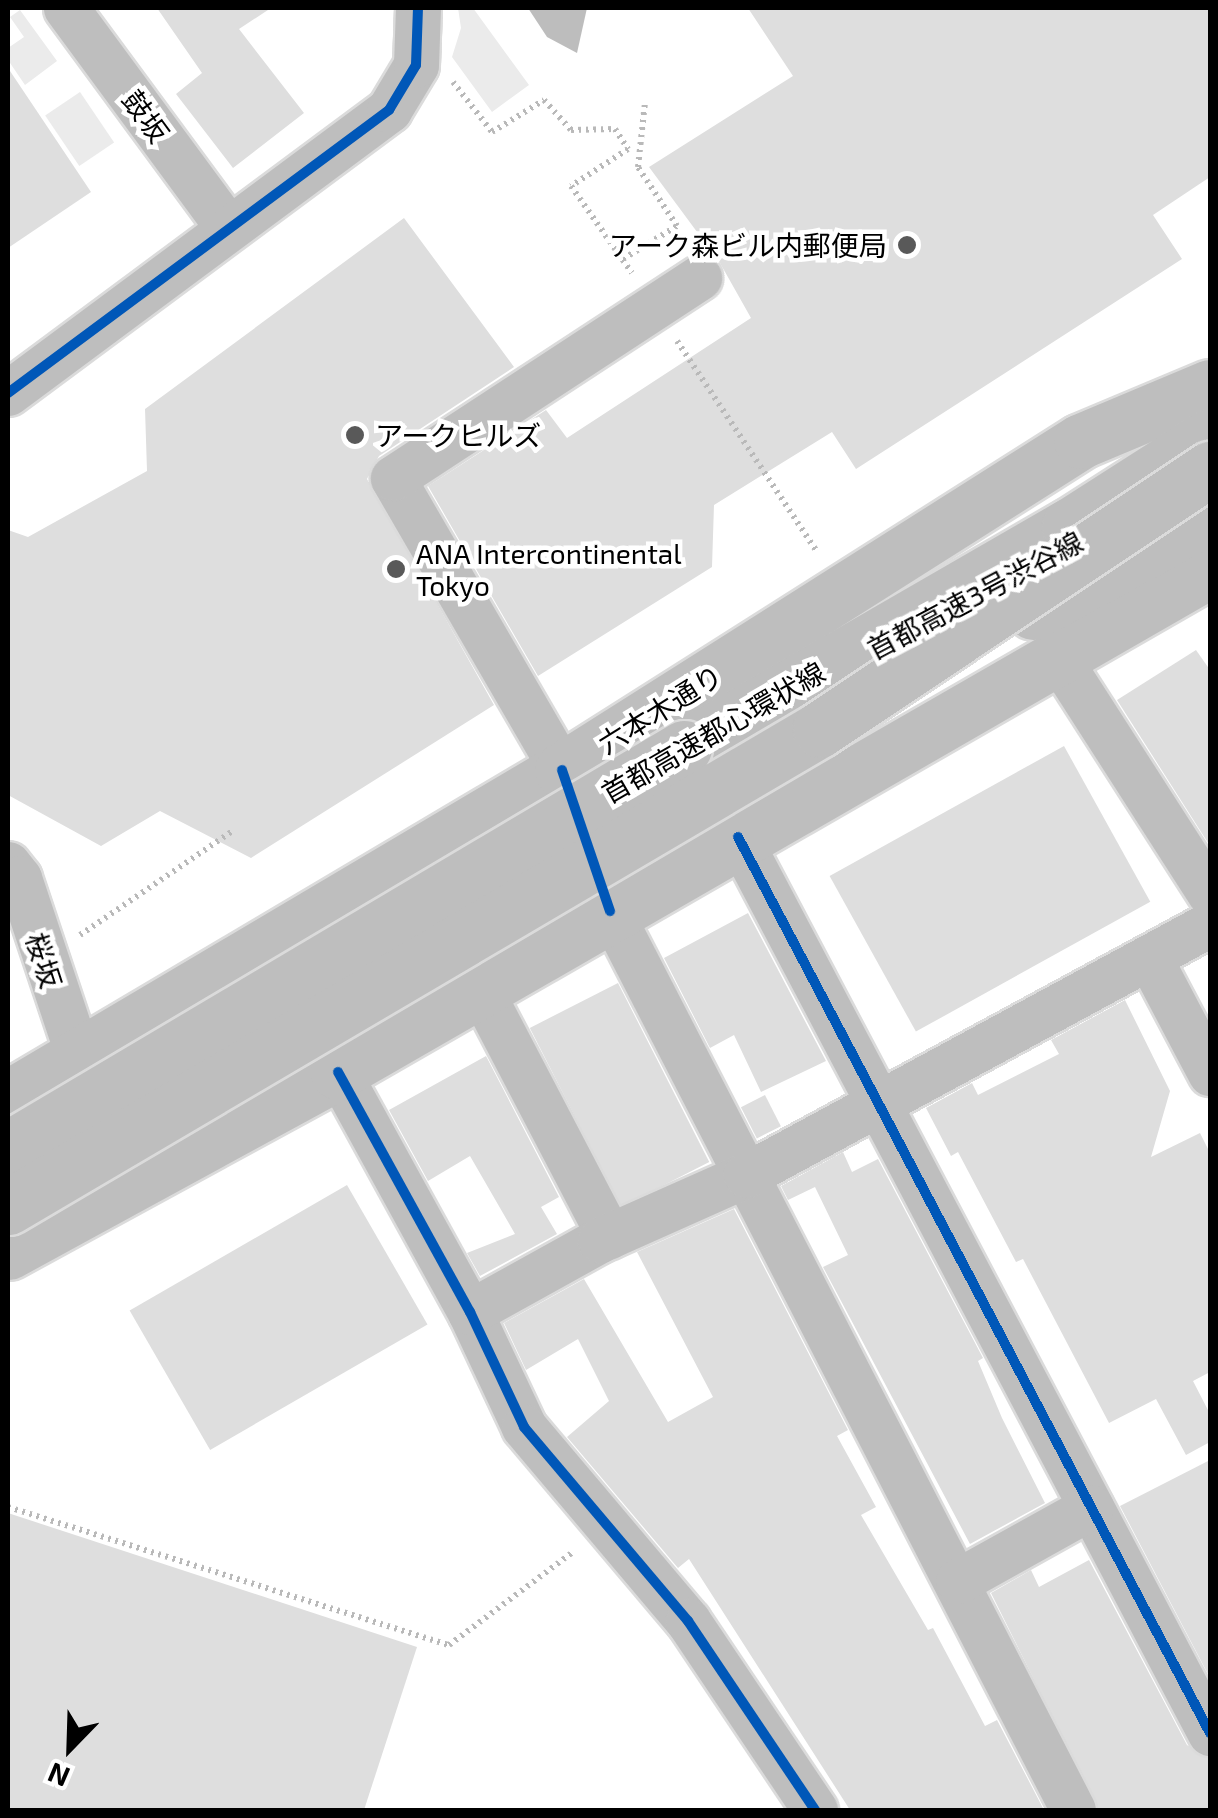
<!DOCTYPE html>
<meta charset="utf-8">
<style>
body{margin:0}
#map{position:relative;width:1218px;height:1818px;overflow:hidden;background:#fff;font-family:"Exo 2","Noto Sans JP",sans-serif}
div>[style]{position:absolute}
.green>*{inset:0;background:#ebebeb;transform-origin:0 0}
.water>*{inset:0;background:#bdbdbd}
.building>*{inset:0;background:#dedede;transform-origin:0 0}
.path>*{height:6px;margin-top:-3px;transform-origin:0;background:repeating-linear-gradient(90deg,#b9b9b9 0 2.5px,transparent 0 7.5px)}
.roads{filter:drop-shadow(2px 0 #dbdbdb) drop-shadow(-2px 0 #dbdbdb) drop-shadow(0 2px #dbdbdb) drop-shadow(0 -2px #dbdbdb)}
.minor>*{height:45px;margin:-22.5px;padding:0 22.5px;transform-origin:22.5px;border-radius:22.5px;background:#bebebe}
.major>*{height:55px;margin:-27.5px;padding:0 27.5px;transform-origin:27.5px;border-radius:27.5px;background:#bebebe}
.highway>*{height:55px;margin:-27.5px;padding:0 27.5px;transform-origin:27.5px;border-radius:27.5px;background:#bebebe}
.bridges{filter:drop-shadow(2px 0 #dbdbdb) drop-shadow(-2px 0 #dbdbdb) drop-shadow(0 2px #dbdbdb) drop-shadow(0 -2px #dbdbdb)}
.highway-bridge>*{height:55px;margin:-27.5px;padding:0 27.5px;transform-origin:27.5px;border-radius:27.5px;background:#bebebe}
.cycleway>*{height:10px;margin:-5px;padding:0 5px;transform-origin:5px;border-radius:5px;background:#0057b8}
.dots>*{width:28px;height:28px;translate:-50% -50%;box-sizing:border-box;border:5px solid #fff;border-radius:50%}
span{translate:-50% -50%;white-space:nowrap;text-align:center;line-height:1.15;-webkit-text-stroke:9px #fff;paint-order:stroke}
.street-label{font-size:28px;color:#000}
.poi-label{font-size:28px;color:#000}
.right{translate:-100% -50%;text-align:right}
.left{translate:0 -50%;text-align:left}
.frame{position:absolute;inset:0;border:10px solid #000;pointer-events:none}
.north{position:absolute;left:20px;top:1698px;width:100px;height:100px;-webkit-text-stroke:8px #fff;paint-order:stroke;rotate:203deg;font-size:28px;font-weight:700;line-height:40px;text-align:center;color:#000}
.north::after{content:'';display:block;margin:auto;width:35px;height:45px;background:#000;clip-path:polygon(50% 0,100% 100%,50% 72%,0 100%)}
</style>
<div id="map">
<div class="green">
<i style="clip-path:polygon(458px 8px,473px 8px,529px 85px,492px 112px,452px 57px,461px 28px)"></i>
<i style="clip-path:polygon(20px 10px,57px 61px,25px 85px,8px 60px,8px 48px,24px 37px,10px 17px)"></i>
<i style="left:80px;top:92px;width:61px;height:42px;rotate:56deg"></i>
</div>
<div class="water">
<i style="clip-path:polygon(528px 8px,587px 8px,577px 53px,547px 37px)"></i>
</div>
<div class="building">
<i style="clip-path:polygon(157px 8px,271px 8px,239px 29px,304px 113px,233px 168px,176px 94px,202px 73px)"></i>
<i style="clip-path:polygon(748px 8px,1210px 8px,1210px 177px,1153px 215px,1182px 259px,856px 469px,832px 432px,714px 505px,712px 567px,538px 676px,428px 486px,546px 410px,567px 438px,751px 318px,720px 263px,649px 167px,793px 76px)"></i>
<i style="clip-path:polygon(8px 68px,91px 192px,8px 248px)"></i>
<i style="clip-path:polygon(404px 218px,514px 367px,379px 456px,367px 479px,494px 705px,251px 858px,160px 811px,101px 846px,8px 795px,8px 530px,28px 537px,147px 471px,145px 409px)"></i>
<i style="clip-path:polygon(1196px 650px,1210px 670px,1210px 846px,1117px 700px)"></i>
<i style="left:1064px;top:746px;width:178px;height:268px;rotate:61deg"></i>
<i style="clip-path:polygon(748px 913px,826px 1061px,761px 1092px,734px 1035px,710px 1048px,664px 958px)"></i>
<i style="left:618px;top:983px;width:201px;height:99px;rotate:63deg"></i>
<i style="clip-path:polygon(1125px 1000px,1170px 1091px,1151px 1157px,1200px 1133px,1210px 1153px,1210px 1372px,1193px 1381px,1210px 1414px,1210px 1442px,1186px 1455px,1156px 1399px,1109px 1423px,1023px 1259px,1016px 1262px,958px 1152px,951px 1156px,926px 1108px,972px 1083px,978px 1095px,1059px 1054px,1051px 1040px)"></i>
<i style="clip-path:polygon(486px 1056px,559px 1197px,541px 1207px,557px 1234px,480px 1276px,467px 1253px,515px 1234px,470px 1156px,428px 1181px,389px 1110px)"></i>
<i style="left:765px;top:1095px;width:35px;height:27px;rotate:63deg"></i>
<i style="clip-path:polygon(843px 1152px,852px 1172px,878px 1159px,983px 1358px,978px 1361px,1002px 1418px,1045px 1503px,970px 1544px,823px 1267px,848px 1255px,815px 1187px,788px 1200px,781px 1186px)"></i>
<i style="left:347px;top:1185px;width:161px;height:251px;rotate:60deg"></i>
<i style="clip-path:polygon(734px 1209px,848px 1430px,837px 1436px,876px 1507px,861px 1515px,928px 1630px,933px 1628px,985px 1726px,997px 1720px,1044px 1810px,850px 1810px,689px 1559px,678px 1568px,567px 1437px,609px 1401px,578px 1339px,526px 1370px,504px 1323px,584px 1279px,668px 1422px,713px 1397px,637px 1252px)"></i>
<i style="clip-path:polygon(1210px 1460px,1210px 1678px,1120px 1506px)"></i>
<i style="clip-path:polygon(8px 1513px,417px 1647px,364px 1810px,8px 1810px)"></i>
<i style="clip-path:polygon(1089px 1560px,1187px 1745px,1210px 1759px,1210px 1810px,1099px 1810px,991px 1593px,1031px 1570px,1039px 1587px)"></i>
</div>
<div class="path">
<i style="left:453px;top:82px;width:63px;rotate:52deg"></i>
<i style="left:492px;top:132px;width:61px;rotate:-31.6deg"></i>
<i style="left:544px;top:100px;width:40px;rotate:48deg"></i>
<i style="left:571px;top:130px;width:44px;rotate:-1.3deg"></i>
<i style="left:615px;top:129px;width:24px;rotate:57deg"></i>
<i style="left:628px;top:149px;width:68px;rotate:147deg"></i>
<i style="left:571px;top:186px;width:106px;rotate:55deg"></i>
<i style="left:623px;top:259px;width:63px;rotate:-31.4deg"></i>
<i style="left:677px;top:226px;width:71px;rotate:-123.5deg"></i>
<i style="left:638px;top:167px;width:64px;rotate:-83.8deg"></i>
<i style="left:677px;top:341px;width:253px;rotate:56.4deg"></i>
<i style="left:80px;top:935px;width:183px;rotate:-34.3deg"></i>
<i style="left:8px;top:1507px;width:462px;rotate:17.4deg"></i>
<i style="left:449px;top:1645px;width:156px;rotate:-36.9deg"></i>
</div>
<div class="roads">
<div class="minor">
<i style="left:66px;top:8px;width:270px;rotate:53.6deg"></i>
<i style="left:8px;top:393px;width:475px;rotate:-36.6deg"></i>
<i style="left:389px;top:110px;width:52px;rotate:-59deg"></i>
<i style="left:416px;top:65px;width:57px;rotate:-88deg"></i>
<i style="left:1059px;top:659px;width:279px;rotate:57.3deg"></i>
<i style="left:562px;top:770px;width:337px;rotate:-120.1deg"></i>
<i style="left:393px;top:478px;width:366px;rotate:-33.2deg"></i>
<i style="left:738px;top:837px;width:1013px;rotate:62.22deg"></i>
<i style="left:8px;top:864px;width:18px;rotate:52deg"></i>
<i style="left:19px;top:878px;width:190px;rotate:71.6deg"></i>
<i style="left:610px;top:911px;width:1011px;rotate:62.75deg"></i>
<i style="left:1151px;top:961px;width:127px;rotate:62.2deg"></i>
<i style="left:479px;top:987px;width:281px;rotate:62.4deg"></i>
<i style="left:338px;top:1072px;width:274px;rotate:61.2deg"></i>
<i style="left:470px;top:1312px;width:127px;rotate:64.8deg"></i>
<i style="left:524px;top:1427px;width:254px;rotate:49.8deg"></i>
<i style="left:688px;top:1621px;width:228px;rotate:56.1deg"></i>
<i style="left:470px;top:1312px;width:149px;rotate:-29deg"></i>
<i style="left:600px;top:1240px;width:160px;rotate:-24deg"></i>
<i style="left:746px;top:1175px;width:528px;rotate:-28.41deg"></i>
<i style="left:958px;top:1581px;width:152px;rotate:-29.1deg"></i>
</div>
<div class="major">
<i style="left:8px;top:1098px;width:644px;rotate:-30.63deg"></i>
<i style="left:562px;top:770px;width:614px;rotate:-32.37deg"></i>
<i style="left:1081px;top:441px;width:140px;rotate:-22.7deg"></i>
<i style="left:8px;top:1252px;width:376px;rotate:-28.6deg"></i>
<i style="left:338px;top:1072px;width:1006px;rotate:-29.93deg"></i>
</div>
<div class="highway">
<i style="left:1033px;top:612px;width:201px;rotate:-28.5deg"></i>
<i style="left:684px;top:748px;width:444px;rotate:-30deg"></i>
<i style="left:1069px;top:526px;width:167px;rotate:-32.6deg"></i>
</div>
</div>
<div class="bridges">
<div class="highway-bridge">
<i style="left:8px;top:1149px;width:786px;rotate:-30.68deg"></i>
<i style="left:8px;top:1207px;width:942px;rotate:-30.48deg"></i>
<i style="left:820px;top:729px;width:469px;rotate:-33.7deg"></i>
</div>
</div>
<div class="cycleway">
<i style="left:8px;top:393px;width:475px;rotate:-36.6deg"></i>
<i style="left:389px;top:110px;width:52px;rotate:-59deg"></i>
<i style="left:416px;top:65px;width:57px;rotate:-88deg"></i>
<i style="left:562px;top:770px;width:149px;rotate:71.2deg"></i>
<i style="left:738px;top:837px;width:1013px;rotate:62.22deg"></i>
<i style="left:338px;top:1072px;width:274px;rotate:61.2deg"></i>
<i style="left:470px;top:1312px;width:127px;rotate:64.8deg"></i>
<i style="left:524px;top:1427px;width:254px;rotate:49.8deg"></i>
<i style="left:688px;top:1621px;width:228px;rotate:56.1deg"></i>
</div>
<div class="dots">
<i style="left:907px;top:245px;background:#595959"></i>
<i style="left:355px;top:435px;background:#595959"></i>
<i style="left:396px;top:569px;background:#595959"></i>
</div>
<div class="street-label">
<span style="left:146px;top:116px;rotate:54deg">鼓坂</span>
<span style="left:975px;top:595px;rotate:-28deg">首都高速3号渋谷線</span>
<span style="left:660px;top:709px;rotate:-32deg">六本木通り</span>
<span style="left:713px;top:732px;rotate:-30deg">首都高速都心環状線</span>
<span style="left:44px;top:960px;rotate:72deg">桜坂</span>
</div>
<div class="poi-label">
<span class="right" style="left:887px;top:245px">アーク森ビル内郵便局</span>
<span class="left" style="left:375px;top:435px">アークヒルズ</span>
<span class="left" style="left:416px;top:569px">ANA Intercontinental<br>Tokyo</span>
</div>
<div class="frame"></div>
<div class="north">N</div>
</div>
